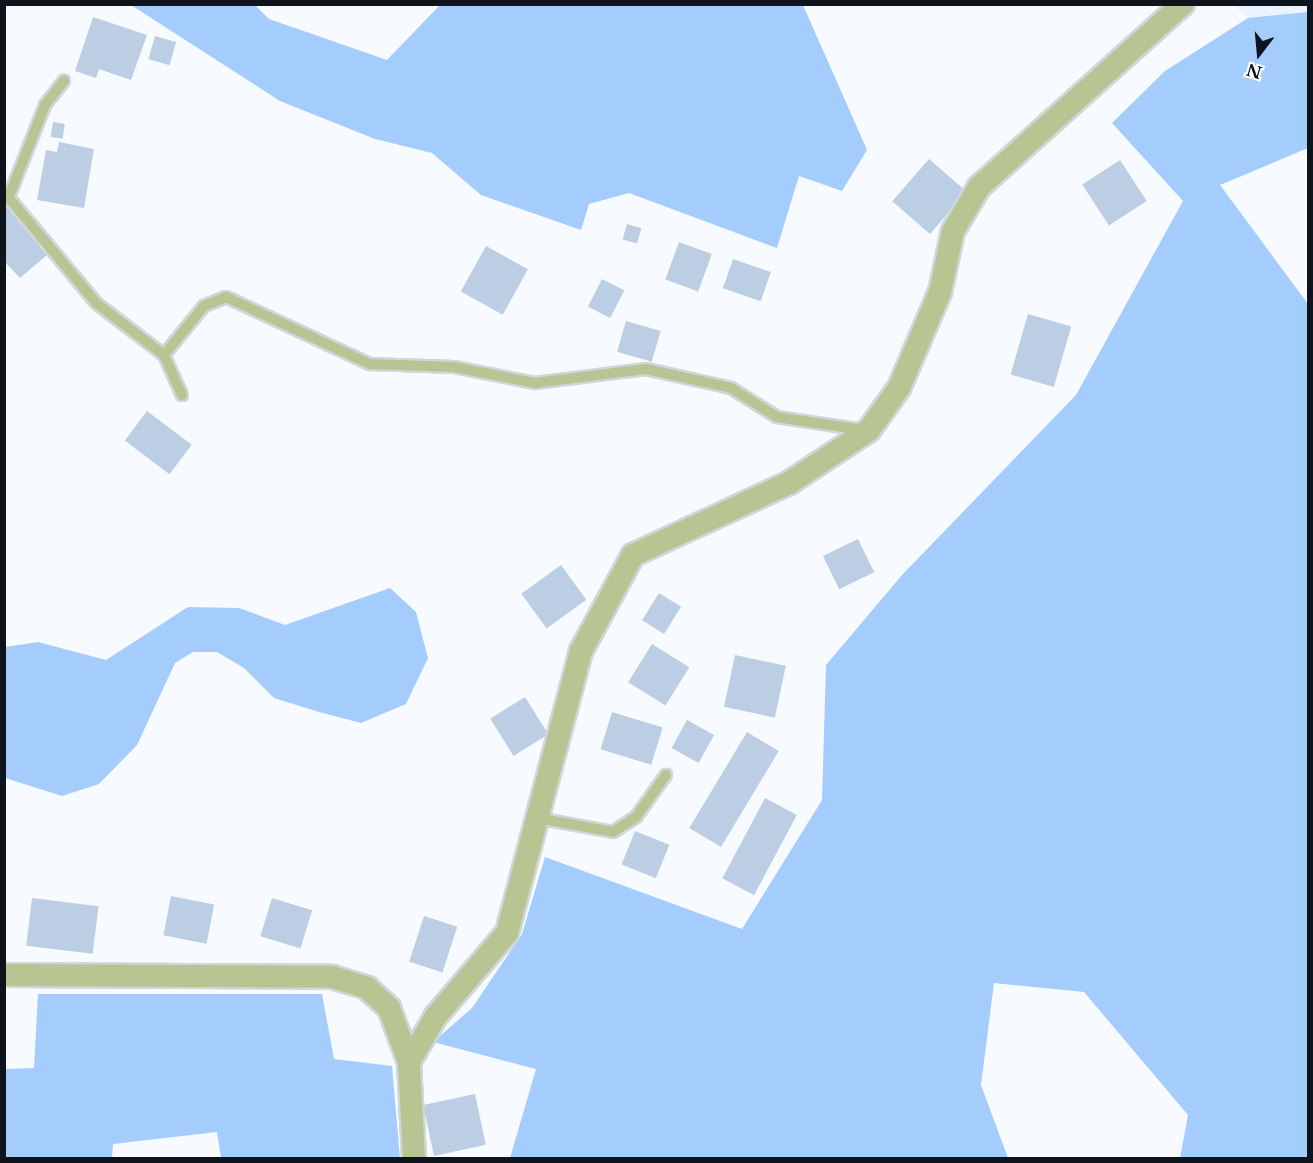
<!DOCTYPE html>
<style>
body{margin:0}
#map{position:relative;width:1313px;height:1163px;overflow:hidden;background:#f7fbff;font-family:"Libre Baskerville",serif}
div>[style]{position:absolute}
.built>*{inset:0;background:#eaf3ff}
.green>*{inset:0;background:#a4cdfd}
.building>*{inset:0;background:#bccee3;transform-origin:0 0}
.roads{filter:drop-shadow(2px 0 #d2d6db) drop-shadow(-2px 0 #d2d6db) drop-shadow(0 2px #d2d6db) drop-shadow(0 -2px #d2d6db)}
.service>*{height:10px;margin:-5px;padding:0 5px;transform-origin:5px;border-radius:5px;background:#b7c593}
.minor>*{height:22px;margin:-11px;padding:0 11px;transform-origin:11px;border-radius:11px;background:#b7c593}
span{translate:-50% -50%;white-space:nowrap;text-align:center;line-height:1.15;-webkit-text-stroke:4.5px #fff;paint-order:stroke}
.frame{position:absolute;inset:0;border:6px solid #0d141b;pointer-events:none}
.north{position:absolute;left:1229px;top:24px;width:60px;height:60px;-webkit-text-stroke:4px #fff;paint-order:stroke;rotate:196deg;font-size:16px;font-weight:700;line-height:24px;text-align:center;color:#0d141b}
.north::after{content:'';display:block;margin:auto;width:21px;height:27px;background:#0d141b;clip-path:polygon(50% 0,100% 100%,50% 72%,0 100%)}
</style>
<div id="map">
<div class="built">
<i style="clip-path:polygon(1233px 5px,1308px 5px,1308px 12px,1248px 18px)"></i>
</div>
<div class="green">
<i style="clip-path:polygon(131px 5px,255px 5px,269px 19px,387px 60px,440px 5px,803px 5px,867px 150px,842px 191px,799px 176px,777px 248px,629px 193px,589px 204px,581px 230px,481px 195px,432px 153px,375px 139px,280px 101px)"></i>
<i style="clip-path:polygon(1308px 12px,1308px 148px,1220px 185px,1308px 304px,1308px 1158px,1180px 1158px,1188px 1115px,1084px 992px,994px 983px,981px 1085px,1008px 1158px,510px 1158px,536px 1069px,433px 1042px,472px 1008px,522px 934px,545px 857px,742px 929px,822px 800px,826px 665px,902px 575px,1076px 395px,1183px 201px,1112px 123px,1165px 71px,1248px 18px)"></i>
<i style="clip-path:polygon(390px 588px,416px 612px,428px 658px,406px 704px,361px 723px,319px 712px,274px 698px,244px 668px,217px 652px,193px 652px,175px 663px,137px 745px,99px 784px,62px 796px,5px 778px,5px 647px,38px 642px,106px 660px,188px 607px,239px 608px,285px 625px)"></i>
<i style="clip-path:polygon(38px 994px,322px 994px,334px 1059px,392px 1066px,400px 1158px,221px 1158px,217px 1132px,113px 1144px,112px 1158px,5px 1158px,5px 1069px,34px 1068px)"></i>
</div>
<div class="building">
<i style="clip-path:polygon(93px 17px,147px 35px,131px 80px,99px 69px,96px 78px,75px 71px)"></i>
<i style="left:155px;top:36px;width:22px;height:24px;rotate:16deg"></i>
<i style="left:53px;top:122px;width:12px;height:15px;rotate:9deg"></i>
<i style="clip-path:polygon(59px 142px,94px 149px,84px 208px,37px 200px,46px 150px,57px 152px)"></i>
<i style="left:929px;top:159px;width:50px;height:56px;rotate:41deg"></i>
<i style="left:1120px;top:160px;width:49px;height:45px;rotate:57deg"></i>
<i style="clip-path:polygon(12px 202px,53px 250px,20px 278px,4px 261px,4px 209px)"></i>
<i style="left:627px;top:224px;width:15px;height:16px;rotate:16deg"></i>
<i style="left:679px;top:242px;width:35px;height:40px;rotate:20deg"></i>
<i style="left:486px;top:246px;width:48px;height:52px;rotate:29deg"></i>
<i style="left:733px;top:259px;width:40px;height:31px;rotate:19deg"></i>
<i style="left:602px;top:279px;width:25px;height:31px;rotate:27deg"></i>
<i style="left:1028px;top:314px;width:45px;height:63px;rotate:16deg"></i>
<i style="left:626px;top:321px;width:36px;height:32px;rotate:16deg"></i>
<i style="left:147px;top:411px;width:56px;height:37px;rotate:37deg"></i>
<i style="left:858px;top:539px;width:37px;height:39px;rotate:64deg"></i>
<i style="left:561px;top:565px;width:43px;height:49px;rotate:54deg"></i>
<i style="left:659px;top:593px;width:26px;height:32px;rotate:32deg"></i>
<i style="left:652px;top:644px;width:44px;height:45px;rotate:32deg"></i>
<i style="left:735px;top:655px;width:52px;height:53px;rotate:12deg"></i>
<i style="left:525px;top:697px;width:44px;height:41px;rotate:58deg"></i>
<i style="left:612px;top:712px;width:53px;height:39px;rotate:17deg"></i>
<i style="left:687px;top:720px;width:31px;height:32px;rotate:29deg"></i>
<i style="left:747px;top:732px;width:37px;height:112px;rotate:31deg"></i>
<i style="left:765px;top:798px;width:36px;height:91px;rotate:28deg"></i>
<i style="left:635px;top:831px;width:37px;height:36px;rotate:22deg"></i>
<i style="left:171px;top:896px;width:44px;height:40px;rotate:11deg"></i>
<i style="left:32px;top:898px;width:67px;height:48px;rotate:7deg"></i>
<i style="left:272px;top:898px;width:42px;height:40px;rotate:17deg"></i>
<i style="left:424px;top:916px;width:35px;height:48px;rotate:18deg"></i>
<i style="left:475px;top:1094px;width:52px;height:53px;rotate:78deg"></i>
</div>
<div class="roads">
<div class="service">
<i style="left:4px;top:192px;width:144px;rotate:50.3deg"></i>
<i style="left:96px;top:303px;width:86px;rotate:37.4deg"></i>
<i style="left:164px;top:355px;width:44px;rotate:65.8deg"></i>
<i style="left:10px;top:194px;width:96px;rotate:-68.5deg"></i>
<i style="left:45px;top:105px;width:31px;rotate:-52deg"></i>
<i style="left:164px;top:355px;width:63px;rotate:-50.8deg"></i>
<i style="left:204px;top:306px;width:24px;rotate:-22deg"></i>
<i style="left:226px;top:297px;width:159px;rotate:25deg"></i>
<i style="left:370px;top:364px;width:84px;rotate:2deg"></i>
<i style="left:454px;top:367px;width:83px;rotate:11.2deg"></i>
<i style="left:535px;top:383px;width:112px;rotate:-7.2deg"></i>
<i style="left:646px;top:369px;width:87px;rotate:12.6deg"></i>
<i style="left:731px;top:388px;width:54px;rotate:32.2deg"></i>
<i style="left:777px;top:417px;width:87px;rotate:8.6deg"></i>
<i style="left:537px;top:818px;width:77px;rotate:10.4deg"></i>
<i style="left:613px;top:832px;width:27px;rotate:-33deg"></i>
<i style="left:636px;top:817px;width:52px;rotate:-54.5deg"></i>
</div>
<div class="minor">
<i style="left:4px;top:975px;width:328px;rotate:0.3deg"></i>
<i style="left:332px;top:977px;width:37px;rotate:17deg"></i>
<i style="left:367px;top:988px;width:30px;rotate:42deg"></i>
<i style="left:389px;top:1008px;width:58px;rotate:69.7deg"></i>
<i style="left:414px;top:1158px;width:96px;rotate:-93deg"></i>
<i style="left:409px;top:1062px;width:53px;rotate:-59.6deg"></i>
<i style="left:436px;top:1016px;width:109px;rotate:-49.5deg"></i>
<i style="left:507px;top:933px;width:292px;rotate:-75.3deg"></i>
<i style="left:581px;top:651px;width:109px;rotate:-61.6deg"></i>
<i style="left:633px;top:555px;width:172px;rotate:-24.8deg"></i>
<i style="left:789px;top:483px;width:96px;rotate:-33.5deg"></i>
<i style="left:869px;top:430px;width:52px;rotate:-54.5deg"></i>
<i style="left:899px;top:388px;width:104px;rotate:-66.9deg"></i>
<i style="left:940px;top:292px;width:62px;rotate:-78deg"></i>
<i style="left:953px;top:231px;width:51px;rotate:-59.4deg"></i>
<i style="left:979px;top:187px;width:274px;rotate:-41.9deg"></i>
</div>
</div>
<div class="frame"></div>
<div class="north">N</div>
</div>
